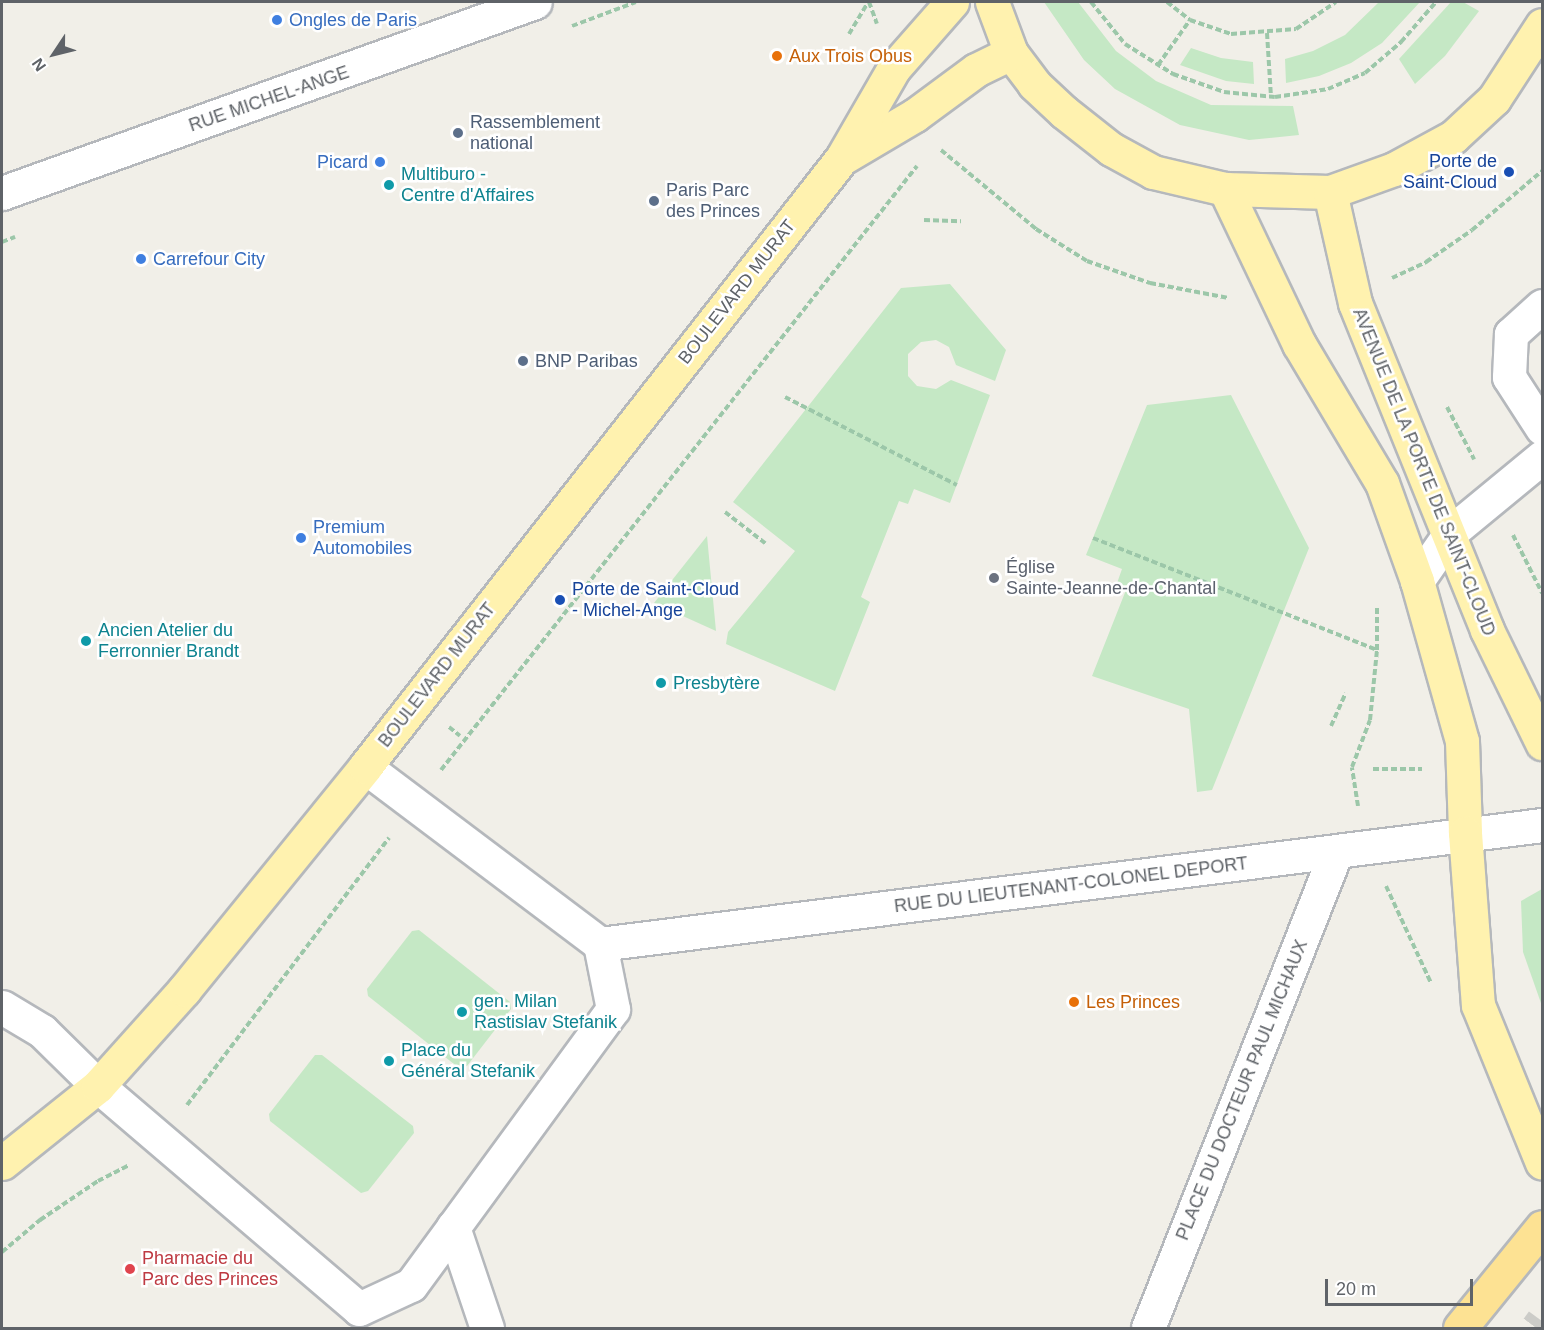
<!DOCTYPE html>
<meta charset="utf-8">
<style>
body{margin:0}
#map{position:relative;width:1544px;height:1330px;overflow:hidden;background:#f1efe8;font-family:Helvetica,sans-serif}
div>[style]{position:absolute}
.green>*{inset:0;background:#c5e8c5}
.highway-tunnel>*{height:33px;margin-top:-16.5px;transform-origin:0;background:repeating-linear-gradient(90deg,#ccccc8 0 33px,transparent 0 49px)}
.path>*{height:4px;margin-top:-2px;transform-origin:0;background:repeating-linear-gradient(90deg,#9cc7a9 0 6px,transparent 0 9px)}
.roads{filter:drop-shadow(2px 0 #b5b8bc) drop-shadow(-2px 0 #b5b8bc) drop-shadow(0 2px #b5b8bc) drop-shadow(0 -2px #b5b8bc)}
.minor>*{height:33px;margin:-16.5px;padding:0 16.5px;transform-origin:16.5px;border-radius:16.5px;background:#fff}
.major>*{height:33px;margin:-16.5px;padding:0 16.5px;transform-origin:16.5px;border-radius:16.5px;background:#fff2af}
.highway>*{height:33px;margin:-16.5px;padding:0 16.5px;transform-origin:16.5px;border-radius:16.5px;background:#fde293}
.dots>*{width:16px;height:16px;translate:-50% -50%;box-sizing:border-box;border:3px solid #fff;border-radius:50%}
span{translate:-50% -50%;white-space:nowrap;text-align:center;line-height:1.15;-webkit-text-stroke:5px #fff;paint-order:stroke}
.shop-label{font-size:18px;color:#366cbe}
.left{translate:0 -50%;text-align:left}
.right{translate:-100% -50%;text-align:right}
.food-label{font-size:18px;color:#c56008}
.street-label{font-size:18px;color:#5f6368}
.service-label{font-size:18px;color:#4e5e75}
.transit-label{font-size:18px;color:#164399}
.culture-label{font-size:18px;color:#0d838f}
.worship-label{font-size:18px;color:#5b616d}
.health-label{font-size:18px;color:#be3a42}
.frame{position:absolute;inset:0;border:3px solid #5f6368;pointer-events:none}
.north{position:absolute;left:24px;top:24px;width:60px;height:60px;-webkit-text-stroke:4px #fff;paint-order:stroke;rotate:235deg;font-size:16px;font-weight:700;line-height:24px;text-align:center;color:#5f6368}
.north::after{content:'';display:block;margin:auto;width:21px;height:27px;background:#5f6368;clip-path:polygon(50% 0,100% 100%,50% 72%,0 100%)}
.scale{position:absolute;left:1325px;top:1279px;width:148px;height:27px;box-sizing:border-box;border:3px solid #5f6368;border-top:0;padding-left:8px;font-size:18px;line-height:21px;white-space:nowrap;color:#5f6368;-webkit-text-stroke:4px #fff;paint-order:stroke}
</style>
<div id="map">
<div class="green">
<i style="clip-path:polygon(1044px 2px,1078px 2px,1116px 51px,1156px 81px,1211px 105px,1293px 106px,1299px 135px,1249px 140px,1180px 125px,1115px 89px,1084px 60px)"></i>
<i style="clip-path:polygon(1379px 2px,1420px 2px,1382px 43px,1351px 63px,1319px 76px,1286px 83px,1285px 59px,1313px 51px,1345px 35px)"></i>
<i style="clip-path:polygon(1451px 2px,1463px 2px,1479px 11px,1445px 56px,1415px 84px,1399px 59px)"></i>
<i style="clip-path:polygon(1191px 48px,1221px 58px,1253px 62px,1254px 84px,1226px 81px,1180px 65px)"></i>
<i style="clip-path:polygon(950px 284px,1006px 350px,995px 381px,956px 365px,949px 347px,936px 340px,921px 342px,908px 354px,908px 376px,917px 386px,936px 389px,951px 380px,990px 395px,950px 503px,914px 489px,908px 504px,899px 501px,861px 597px,870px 602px,835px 691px,726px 644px,728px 632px,795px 551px,733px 502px,901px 288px)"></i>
<i style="clip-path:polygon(1231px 395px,1309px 548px,1212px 790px,1197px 792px,1189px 709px,1092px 676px,1126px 590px,1116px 586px,1122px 569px,1086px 555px,1147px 405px)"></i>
<i style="clip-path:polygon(707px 536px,716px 631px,654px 603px)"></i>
<i style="clip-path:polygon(1542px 889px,1542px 1006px,1523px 952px,1521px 901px)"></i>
<i style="clip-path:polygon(419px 930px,510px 1002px,511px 1009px,467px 1066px,459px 1068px,368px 996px,367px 989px,412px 931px)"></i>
<i style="clip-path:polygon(315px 1055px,322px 1055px,413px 1126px,414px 1133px,368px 1191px,361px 1193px,270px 1121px,269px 1114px)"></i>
</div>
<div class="highway-tunnel">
<i style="left:1537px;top:1328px;width:9px;rotate:-54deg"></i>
</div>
<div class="path">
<i style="left:869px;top:2px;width:23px;rotate:70deg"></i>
<i style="left:1091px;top:2px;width:54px;rotate:51deg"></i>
<i style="left:1125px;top:44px;width:57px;rotate:32deg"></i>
<i style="left:1173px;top:74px;width:54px;rotate:19.4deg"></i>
<i style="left:1224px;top:92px;width:51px;rotate:5.6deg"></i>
<i style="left:1275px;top:97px;width:54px;rotate:-8.6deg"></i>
<i style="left:1328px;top:89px;width:40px;rotate:-23.4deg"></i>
<i style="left:1365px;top:73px;width:48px;rotate:-40.7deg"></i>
<i style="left:1401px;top:42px;width:53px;rotate:-48.8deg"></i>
<i style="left:1167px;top:2px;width:29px;rotate:38deg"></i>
<i style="left:1190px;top:20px;width:43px;rotate:18.9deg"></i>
<i style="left:1231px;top:34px;width:65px;rotate:-4.4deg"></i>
<i style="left:1296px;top:29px;width:48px;rotate:-34deg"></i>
<i style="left:572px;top:26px;width:68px;rotate:-20.6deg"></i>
<i style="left:1267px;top:33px;width:64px;rotate:86.4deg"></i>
<i style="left:849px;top:34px;width:37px;rotate:-59deg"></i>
<i style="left:1158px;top:65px;width:55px;rotate:-54.6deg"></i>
<i style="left:941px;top:150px;width:124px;rotate:39.7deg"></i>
<i style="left:1036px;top:229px;width:60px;rotate:32.1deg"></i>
<i style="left:1087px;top:261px;width:67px;rotate:19.2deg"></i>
<i style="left:1150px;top:283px;width:80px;rotate:10.8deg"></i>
<i style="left:924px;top:220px;width:37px;rotate:2deg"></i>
<i style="left:2px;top:242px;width:14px;rotate:-21deg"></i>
<i style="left:1392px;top:278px;width:38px;rotate:-25deg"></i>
<i style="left:1426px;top:262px;width:56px;rotate:-34.8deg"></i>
<i style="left:1472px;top:230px;width:92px;rotate:-40.1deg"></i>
<i style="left:785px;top:397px;width:193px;rotate:27.1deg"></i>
<i style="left:1447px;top:407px;width:59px;rotate:62.6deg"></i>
<i style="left:725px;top:512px;width:51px;rotate:37.8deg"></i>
<i style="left:1513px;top:535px;width:65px;rotate:63.4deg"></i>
<i style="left:1093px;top:538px;width:305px;rotate:21.5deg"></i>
<i style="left:1331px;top:726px;width:36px;rotate:-66deg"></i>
<i style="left:449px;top:727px;width:14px;rotate:39deg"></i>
<i style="left:1373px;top:769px;width:49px"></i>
<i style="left:441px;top:770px;width:769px;rotate:-51.76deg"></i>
<i style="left:1358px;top:806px;width:39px;rotate:-99deg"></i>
<i style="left:1352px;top:767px;width:50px;rotate:-69deg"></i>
<i style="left:1370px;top:720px;width:70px;rotate:-84.3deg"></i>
<i style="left:1377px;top:650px;width:45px;rotate:-90deg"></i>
<i style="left:1386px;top:886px;width:107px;rotate:65.1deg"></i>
<i style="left:187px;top:1105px;width:335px;rotate:-52.9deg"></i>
<i style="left:2px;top:1252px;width:50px;rotate:-40.1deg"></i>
<i style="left:40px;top:1220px;width:70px;rotate:-33.9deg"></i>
<i style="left:98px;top:1181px;width:34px;rotate:-27deg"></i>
</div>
<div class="roads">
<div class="minor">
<i style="left:2px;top:193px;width:566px;rotate:-19.72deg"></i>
<i style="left:1542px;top:306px;width:42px;rotate:137.9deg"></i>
<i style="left:1511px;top:334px;width:43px;rotate:92.7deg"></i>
<i style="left:1509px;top:377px;width:61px;rotate:57.1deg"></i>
<i style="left:1417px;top:581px;width:60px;rotate:-55.2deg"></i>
<i style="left:1451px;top:532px;width:118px;rotate:-39.5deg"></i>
<i style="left:600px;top:944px;width:949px;rotate:-7.2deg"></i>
<i style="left:2px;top:1007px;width:47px;rotate:31deg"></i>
<i style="left:42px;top:1031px;width:78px;rotate:44.5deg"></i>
<i style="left:98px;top:1086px;width:343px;rotate:40.5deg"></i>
<i style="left:453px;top:1227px;width:107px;rotate:71.4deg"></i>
<i style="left:359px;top:1309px;width:57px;rotate:-24.8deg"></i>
<i style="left:411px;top:1285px;width:342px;rotate:-53.8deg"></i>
<i style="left:613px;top:1009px;width:66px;rotate:-101.3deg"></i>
<i style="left:600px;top:944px;width:294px;rotate:-143deg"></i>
<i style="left:1148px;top:1328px;width:512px;rotate:-68.45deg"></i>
</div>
<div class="major">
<i style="left:992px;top:2px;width:54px;rotate:69.6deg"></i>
<i style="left:1011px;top:53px;width:39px;rotate:53deg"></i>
<i style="left:1034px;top:84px;width:41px;rotate:43deg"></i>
<i style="left:1064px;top:112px;width:60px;rotate:38.2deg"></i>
<i style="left:1111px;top:149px;width:48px;rotate:28.7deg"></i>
<i style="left:1153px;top:172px;width:74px;rotate:13.3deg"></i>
<i style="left:1225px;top:189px;width:105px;rotate:1.6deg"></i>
<i style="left:1330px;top:192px;width:68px;rotate:-19.8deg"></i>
<i style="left:1394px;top:169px;width:67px;rotate:-28.5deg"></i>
<i style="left:1453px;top:137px;width:56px;rotate:-42.8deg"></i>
<i style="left:1494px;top:99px;width:88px;rotate:-57deg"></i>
<i style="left:844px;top:157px;width:82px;rotate:-30.6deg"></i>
<i style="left:915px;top:115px;width:76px;rotate:-36.4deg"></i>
<i style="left:976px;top:70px;width:39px;rotate:-26deg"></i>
<i style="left:1225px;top:189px;width:172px;rotate:64.5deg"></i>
<i style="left:1299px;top:344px;width:162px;rotate:59.2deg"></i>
<i style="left:1382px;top:483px;width:104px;rotate:70.3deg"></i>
<i style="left:1417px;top:581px;width:166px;rotate:74.3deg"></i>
<i style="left:1462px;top:741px;width:92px;rotate:88.1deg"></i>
<i style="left:1465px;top:833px;width:172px;rotate:85.7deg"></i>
<i style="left:1478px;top:1005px;width:170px;rotate:67.9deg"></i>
<i style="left:1330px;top:192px;width:114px;rotate:77.3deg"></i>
<i style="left:1355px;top:303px;width:353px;rotate:68deg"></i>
<i style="left:1487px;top:630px;width:126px;rotate:64deg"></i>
<i style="left:2px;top:1163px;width:123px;rotate:-38.7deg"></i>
<i style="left:98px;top:1086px;width:129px;rotate:-48.1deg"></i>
<i style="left:184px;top:990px;width:287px;rotate:-50.9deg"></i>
<i style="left:365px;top:767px;width:774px;rotate:-51.93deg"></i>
<i style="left:842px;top:158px;width:104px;rotate:-60deg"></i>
<i style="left:894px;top:68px;width:88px;rotate:-48.7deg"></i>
</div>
<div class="highway">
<i style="left:1460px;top:1328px;width:130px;rotate:-50.9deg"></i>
</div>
</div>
<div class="dots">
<i style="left:277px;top:20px;background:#3f7fe0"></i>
<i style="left:777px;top:56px;background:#e8710a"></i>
<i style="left:458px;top:133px;background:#5c6f8a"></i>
<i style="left:380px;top:162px;background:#3f7fe0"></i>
<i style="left:1509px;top:172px;background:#1a4fb4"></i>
<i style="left:389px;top:185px;background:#0f9aa8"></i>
<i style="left:654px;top:201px;background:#5c6f8a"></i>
<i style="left:141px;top:259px;background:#3f7fe0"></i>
<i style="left:523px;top:361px;background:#5c6f8a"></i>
<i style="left:301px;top:538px;background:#3f7fe0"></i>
<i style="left:994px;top:578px;background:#6b7280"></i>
<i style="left:560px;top:600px;background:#1a4fb4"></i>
<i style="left:86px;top:641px;background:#0f9aa8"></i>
<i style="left:661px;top:683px;background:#0f9aa8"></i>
<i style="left:1074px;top:1002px;background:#e8710a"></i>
<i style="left:462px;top:1012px;background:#0f9aa8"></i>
<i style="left:389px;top:1061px;background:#0f9aa8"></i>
<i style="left:130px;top:1269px;background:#e0444e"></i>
</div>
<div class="shop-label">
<span class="left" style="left:289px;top:20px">Ongles de Paris</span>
<span class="right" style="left:368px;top:162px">Picard</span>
<span class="left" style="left:153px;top:259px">Carrefour City</span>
<span class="left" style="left:313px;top:538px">Premium<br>Automobiles</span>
</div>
<div class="food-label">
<span class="left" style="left:789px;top:56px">Aux Trois Obus</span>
<span class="left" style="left:1086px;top:1002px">Les Princes</span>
</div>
<div class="street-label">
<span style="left:269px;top:99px;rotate:-19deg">RUE MICHEL-ANGE</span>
<span style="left:737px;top:292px;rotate:-52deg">BOULEVARD MURAT</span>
<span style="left:1424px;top:472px;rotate:68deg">AVENUE DE LA PORTE DE SAINT-CLOUD</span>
<span style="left:437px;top:675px;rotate:-52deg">BOULEVARD MURAT</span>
<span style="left:1071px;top:885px;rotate:-7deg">RUE DU LIEUTENANT-COLONEL DEPORT</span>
<span style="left:1242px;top:1090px;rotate:-68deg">PLACE DU DOCTEUR PAUL MICHAUX</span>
</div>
<div class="service-label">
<span class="left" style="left:470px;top:133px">Rassemblement<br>national</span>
<span class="left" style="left:666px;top:201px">Paris Parc<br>des Princes</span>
<span class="left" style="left:535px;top:361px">BNP Paribas</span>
</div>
<div class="transit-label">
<span class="right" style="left:1497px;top:172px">Porte de<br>Saint-Cloud</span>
<span class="left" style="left:572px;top:600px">Porte de Saint-Cloud<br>- Michel-Ange</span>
</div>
<div class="culture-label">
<span class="left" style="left:401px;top:185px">Multiburo -<br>Centre d'Affaires</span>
<span class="left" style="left:98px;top:641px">Ancien Atelier du<br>Ferronnier Brandt</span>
<span class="left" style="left:673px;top:683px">Presbytère</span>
<span class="left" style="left:474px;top:1012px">gen. Milan<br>Rastislav Stefanik</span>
<span class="left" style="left:401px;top:1061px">Place du<br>Général Stefanik</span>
</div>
<div class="worship-label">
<span class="left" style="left:1006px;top:578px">Église<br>Sainte-Jeanne-de-Chantal</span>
</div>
<div class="health-label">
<span class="left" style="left:142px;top:1269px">Pharmacie du<br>Parc des Princes</span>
</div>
<div class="frame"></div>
<div class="north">N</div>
<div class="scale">20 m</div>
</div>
